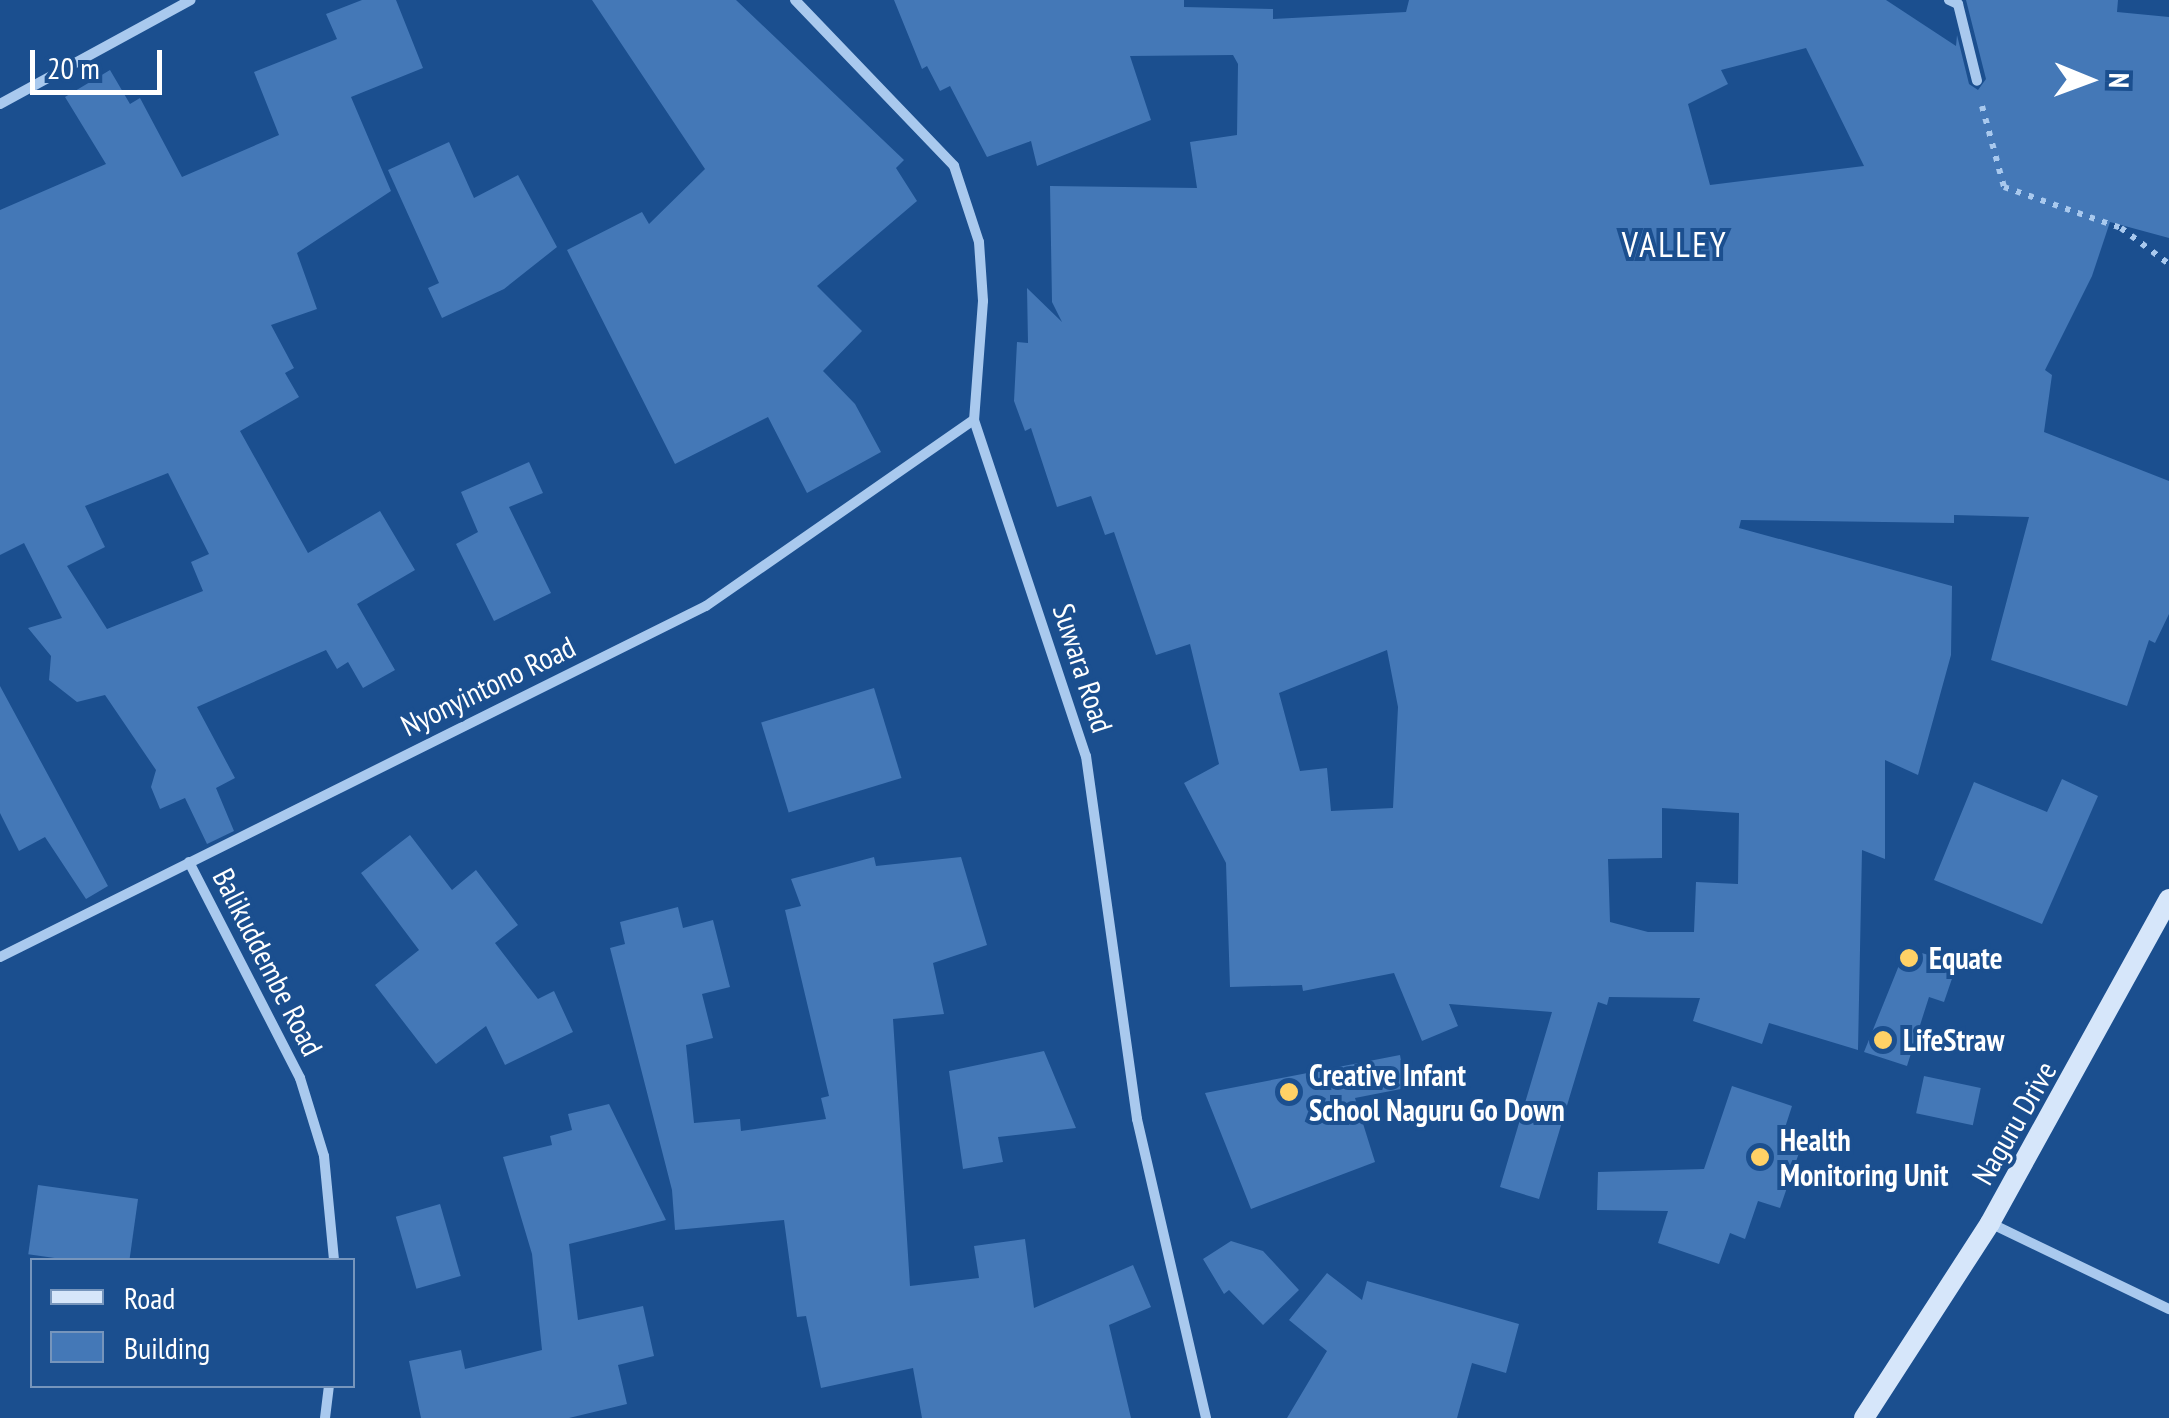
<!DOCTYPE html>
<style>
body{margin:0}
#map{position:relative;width:2169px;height:1418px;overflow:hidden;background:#1b4f8f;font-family:"PT Sans Narrow",sans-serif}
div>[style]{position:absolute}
.building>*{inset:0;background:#4478b7;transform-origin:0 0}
.path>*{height:6px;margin-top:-3px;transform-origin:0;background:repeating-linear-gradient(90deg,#a9c9ee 0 5px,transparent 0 13px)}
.street>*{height:10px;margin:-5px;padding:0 5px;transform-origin:5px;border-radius:5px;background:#a9c9ee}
.secondary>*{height:20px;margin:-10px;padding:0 10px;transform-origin:10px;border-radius:10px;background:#d6e6fa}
.dots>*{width:28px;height:28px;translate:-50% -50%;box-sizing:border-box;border:5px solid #1b4f8f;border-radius:50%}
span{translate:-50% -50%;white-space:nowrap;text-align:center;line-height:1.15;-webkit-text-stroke:8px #1b4f8f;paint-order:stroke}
.street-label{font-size:30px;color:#fff}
.poi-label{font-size:30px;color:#fff;font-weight:700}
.left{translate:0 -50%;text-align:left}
.quarter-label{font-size:35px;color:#fff;letter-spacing:2.5px}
.legend{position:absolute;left:30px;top:1258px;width:325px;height:130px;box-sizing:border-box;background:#1b4f8f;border:2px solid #7695bc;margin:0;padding:12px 18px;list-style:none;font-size:30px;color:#fff}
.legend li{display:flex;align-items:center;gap:20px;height:50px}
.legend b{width:50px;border:2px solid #7695bc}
.north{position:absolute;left:2039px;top:30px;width:100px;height:100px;-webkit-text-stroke:8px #1b4f8f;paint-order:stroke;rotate:91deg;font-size:28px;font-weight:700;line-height:40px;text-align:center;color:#fff}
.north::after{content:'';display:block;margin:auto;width:35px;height:45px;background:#fff;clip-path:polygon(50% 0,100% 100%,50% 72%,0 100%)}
.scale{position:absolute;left:30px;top:50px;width:132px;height:45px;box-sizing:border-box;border:5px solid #fff;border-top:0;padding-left:12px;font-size:30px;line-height:35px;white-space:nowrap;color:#fff;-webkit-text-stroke:8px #1b4f8f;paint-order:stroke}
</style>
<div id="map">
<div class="building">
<i style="clip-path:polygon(evenodd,362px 0,396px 0,423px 68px,351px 97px,391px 191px,297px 253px,317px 309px,271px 325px,294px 368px,285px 373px,299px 397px,240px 431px,308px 553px,380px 511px,415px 570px,357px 604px,395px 670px,363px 688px,348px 662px,337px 669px,326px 650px,197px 707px,235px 778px,216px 788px,234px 831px,207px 844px,185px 798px,160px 809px,151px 787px,156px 770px,105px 695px,77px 702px,49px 680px,51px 656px,28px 628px,62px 618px,24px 543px,0 555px,0 210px,106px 164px,65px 97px,110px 70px,130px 104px,140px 98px,182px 177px,279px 135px,254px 72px,337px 39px,326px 14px,362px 0,168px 473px,209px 554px,191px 562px,203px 591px,107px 629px,67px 566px,105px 547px,85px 506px,168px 473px)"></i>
<i style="clip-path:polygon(592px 0,736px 0,904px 160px,896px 168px,917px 201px,817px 286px,862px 331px,823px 371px,855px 404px,881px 452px,807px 493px,768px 417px,675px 464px,567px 250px,642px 212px,649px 224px,705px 169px)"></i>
<i style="clip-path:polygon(evenodd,894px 0,1184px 0,1184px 7px,1273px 9px,1273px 19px,1406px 12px,1409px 0,1886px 0,1956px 46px,1957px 35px,1969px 84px,1978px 90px,1986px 79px,1966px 0,2118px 0,2117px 12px,2169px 17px,2169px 238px,2110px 222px,2092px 276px,2045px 370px,2052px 375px,2044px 432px,2169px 481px,2169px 614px,2155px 643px,2149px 640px,2127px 706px,1991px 660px,2029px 517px,1954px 515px,1954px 523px,1741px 520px,1739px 528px,1952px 586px,1951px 655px,1918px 775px,1885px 760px,1885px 859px,1862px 850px,1858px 1050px,1769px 1023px,1762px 1044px,1693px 1021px,1700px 998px,1609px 997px,1607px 1005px,1598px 1002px,1539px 1199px,1500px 1187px,1552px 1012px,1449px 1004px,1458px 1026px,1422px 1041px,1394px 973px,1303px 991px,1302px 985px,1230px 987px,1226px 863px,1184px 783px,1219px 764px,1190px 644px,1156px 655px,1114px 532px,1105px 535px,1091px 496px,1057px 507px,1031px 428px,1025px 431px,1014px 401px,1017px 342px,1028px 343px,1027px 288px,1062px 322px,1052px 302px,1050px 186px,1197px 188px,1190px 142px,1237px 135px,1238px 64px,1233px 55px,1130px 56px,1151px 120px,1037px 166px,1031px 141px,987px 157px,950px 86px,940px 91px,927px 66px,922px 69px,894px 0,1806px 48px,1864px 166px,1710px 185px,1688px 104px,1728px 84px,1721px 70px,1806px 48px,894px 0,1387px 650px,1398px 707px,1393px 808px,1331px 811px,1327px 768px,1300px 771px,1279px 693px,1387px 650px,894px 0,1662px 808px,1739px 813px,1738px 884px,1696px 882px,1694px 932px,1648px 932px,1610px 922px,1608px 859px,1662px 858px,1662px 808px)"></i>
<i style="clip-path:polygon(449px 142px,474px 198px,518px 175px,557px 247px,504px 289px,442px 318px,428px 288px,439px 283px,388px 170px)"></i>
<i style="clip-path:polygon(529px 462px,543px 493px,509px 507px,551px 593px,494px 621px,456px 544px,478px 532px,461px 492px)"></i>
<i style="clip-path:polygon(0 686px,108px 886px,86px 899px,45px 837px,19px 851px,0 813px)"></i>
<i style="left:874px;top:688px;width:94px;height:118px;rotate:73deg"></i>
<i style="clip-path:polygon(2062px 779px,2098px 796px,2042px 924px,1934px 880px,1974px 782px,2047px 812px)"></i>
<i style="clip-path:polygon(410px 835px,452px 890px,476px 870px,518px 925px,495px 943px,538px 999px,554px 991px,573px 1032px,505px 1065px,486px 1026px,436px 1064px,375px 985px,419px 950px,361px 873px)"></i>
<i style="clip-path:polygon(874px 857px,876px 866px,961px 857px,987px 945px,933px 963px,944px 1014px,893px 1019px,910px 1286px,979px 1278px,974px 1246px,1025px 1239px,1034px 1308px,1133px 1265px,1151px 1307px,1109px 1325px,1131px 1418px,922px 1418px,913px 1368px,821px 1388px,806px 1316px,797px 1317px,784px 1220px,675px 1230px,672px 1190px,610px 948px,625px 944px,620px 922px,678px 907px,683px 928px,713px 920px,730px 987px,702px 994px,713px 1038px,686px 1045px,694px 1123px,740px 1119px,741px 1131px,826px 1119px,821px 1098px,829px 1096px,785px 910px,801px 906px,791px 879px)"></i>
<i style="clip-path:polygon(1906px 948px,1957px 964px,1944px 1002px,1929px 997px,1907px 1066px,1864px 1052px)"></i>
<i style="clip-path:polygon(1044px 1051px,1076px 1128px,998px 1137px,1003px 1162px,963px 1169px,949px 1071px)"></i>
<i style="clip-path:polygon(1400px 1055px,1406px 1088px,1355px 1098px,1375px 1162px,1251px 1209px,1205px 1093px)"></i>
<i style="left:1924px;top:1076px;width:58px;height:38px;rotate:12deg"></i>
<i style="clip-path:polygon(1732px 1086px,1792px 1106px,1782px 1137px,1802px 1144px,1780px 1208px,1758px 1201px,1745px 1239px,1730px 1233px,1719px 1264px,1658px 1243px,1668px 1211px,1597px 1210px,1598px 1172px,1704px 1169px)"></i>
<i style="clip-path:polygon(609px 1104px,666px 1220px,569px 1244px,578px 1320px,643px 1306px,654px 1356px,618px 1365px,627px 1404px,569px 1418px,421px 1418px,409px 1361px,461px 1350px,465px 1369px,542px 1350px,532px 1254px,503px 1157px,552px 1145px,550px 1136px,572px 1130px,568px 1114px)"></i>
<i style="left:38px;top:1185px;width:101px;height:70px;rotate:8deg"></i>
<i style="left:440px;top:1204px;width:75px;height:46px;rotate:74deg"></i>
<i style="clip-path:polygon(1231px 1241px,1263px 1251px,1299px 1290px,1263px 1325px,1229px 1290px,1224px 1294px,1203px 1259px)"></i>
<i style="clip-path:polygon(1327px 1273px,1362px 1300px,1367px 1281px,1519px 1324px,1506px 1373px,1472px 1363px,1457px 1418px,1287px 1418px,1327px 1351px,1289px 1320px)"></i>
</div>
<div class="path">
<i style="left:1982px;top:106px;width:84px;rotate:74.8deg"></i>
<i style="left:2004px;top:187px;width:124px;rotate:19.3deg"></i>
<i style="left:2121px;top:228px;width:60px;rotate:36.9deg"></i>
</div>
<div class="street">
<i style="left:795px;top:0;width:230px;rotate:46.2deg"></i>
<i style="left:954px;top:166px;width:80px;rotate:71.8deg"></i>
<i style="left:979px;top:242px;width:59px;rotate:86.1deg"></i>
<i style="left:983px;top:301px;width:119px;rotate:94.3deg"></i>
<i style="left:974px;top:420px;width:354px;rotate:71.6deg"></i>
<i style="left:1086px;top:756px;width:367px;rotate:82deg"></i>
<i style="left:1137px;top:1119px;width:307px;rotate:77deg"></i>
<i style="left:1949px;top:0;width:10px;rotate:24deg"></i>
<i style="left:1958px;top:4px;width:79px;rotate:76.1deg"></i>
<i style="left:0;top:104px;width:217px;rotate:-28.6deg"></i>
<i style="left:189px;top:862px;width:243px;rotate:62.8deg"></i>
<i style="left:300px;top:1078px;width:82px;rotate:72.9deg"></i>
<i style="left:324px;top:1156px;width:104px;rotate:84.5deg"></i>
<i style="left:0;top:957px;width:788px;rotate:-26.44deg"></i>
<i style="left:706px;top:606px;width:326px;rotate:-34.8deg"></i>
<i style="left:1990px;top:1223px;width:199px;rotate:25.7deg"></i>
<i style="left:325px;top:1418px;width:32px;rotate:-83deg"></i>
</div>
<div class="secondary">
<i style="left:1864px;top:1418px;width:232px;rotate:-57.1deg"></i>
<i style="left:1990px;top:1223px;width:370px;rotate:-61.1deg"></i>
</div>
<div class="dots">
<i style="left:1909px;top:958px;background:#ffd166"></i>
<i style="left:1883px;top:1040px;background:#ffd166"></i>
<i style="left:1289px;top:1092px;background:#ffd166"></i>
<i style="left:1760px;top:1157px;background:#ffd166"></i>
</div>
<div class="street-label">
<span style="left:1083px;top:668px;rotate:72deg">Suwara Road</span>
<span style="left:488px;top:686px;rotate:-26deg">Nyonyintono Road</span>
<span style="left:268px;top:962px;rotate:63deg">Balikuddembe Road</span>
<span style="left:2014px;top:1123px;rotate:-60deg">Naguru Drive</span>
</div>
<div class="poi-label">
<span class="left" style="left:1929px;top:958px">Equate</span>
<span class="left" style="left:1903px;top:1040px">LifeStraw</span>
<span class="left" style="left:1309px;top:1092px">Creative Infant<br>School Naguru Go Down</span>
<span class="left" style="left:1780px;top:1157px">Health<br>Monitoring Unit</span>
</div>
<div class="quarter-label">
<span style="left:1675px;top:244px">VALLEY</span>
</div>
<ul class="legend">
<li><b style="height:12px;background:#d6e6fa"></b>Road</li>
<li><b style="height:28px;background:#4478b7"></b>Building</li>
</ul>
<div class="north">N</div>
<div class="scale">20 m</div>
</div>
